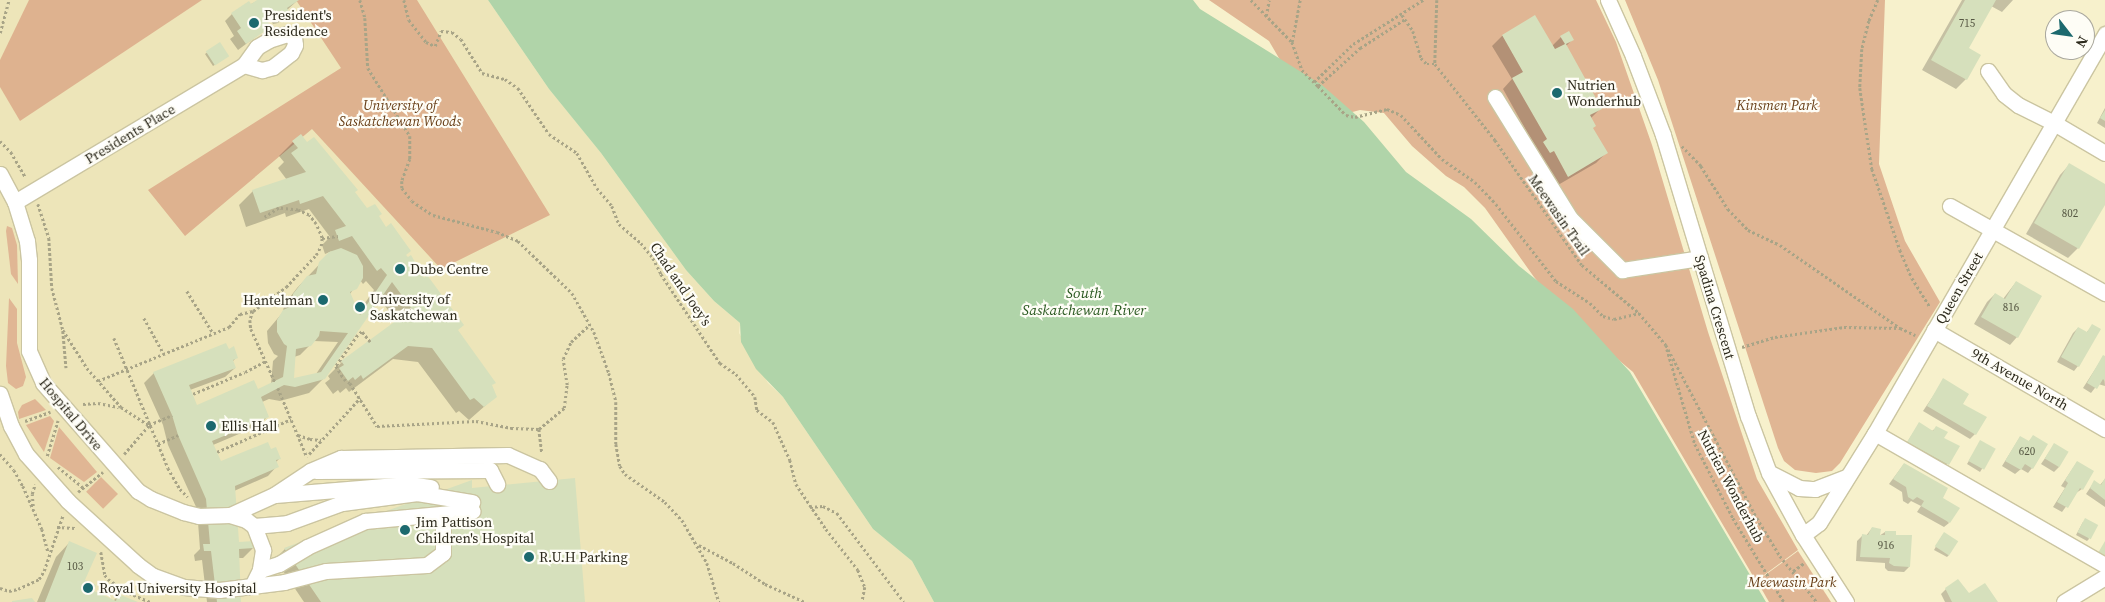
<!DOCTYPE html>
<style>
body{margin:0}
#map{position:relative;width:2105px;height:602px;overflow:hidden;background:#f7f1cc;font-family:"Source Serif 4",serif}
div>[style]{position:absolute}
.built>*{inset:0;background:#ede5b9}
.green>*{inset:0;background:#e0b694;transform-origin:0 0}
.forest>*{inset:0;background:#deb28f}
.water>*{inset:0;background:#b0d4a9}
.shadow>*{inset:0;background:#0003}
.building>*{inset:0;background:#d6e0bc;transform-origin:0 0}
.path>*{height:2.5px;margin-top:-1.25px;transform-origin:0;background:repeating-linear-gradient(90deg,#a8a487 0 2.5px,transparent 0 5px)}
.roads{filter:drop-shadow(1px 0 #cbc5a1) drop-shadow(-1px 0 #cbc5a1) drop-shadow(0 1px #cbc5a1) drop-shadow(0 -1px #cbc5a1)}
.minor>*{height:15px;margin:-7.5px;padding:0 7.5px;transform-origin:7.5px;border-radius:7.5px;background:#fff}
.dots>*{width:14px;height:14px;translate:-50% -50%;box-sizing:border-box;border:2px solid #fefdf6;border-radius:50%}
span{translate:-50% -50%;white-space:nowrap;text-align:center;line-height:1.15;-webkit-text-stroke:4.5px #fefdf6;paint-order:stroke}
.number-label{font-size:11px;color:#565743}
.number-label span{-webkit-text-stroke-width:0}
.poi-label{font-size:14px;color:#2c291b}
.left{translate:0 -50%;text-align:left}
.right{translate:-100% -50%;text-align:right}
.park-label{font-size:14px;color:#673d15;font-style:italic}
.street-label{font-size:14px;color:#2c291b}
.water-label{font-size:15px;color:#2a5920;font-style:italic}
.north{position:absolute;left:2045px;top:10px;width:50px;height:50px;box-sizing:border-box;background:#fefdf6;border:1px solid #aaa89e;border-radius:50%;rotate:120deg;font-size:14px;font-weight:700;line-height:20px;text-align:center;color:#2c291b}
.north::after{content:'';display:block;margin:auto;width:18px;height:22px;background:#1c696e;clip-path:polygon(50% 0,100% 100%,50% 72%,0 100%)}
</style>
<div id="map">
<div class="built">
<i style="clip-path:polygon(0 0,488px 0,549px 89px,601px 153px,686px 270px,714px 301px,740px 323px,739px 333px,768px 383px,783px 397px,873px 529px,912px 561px,934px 602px,0 602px)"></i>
</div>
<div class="green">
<i style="clip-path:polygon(1209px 0,1596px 0,1616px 42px,1652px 145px,1708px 332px,1757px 479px,1798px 550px,1756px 581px,1633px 372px,1567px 317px,1534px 277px,1485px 208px,1464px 187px,1446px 176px,1412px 146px,1384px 113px,1360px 110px,1337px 116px,1283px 65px,1269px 41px)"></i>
<i style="clip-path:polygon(1625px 0,1885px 0,1879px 164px,1905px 241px,1940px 302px,1840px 463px,1832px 471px,1816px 473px,1795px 470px,1784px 461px,1778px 448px,1658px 80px)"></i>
<i style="clip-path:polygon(7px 226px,12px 228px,17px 245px,18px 284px,11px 274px,6px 231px)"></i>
<i style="clip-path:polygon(9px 298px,17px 309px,17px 343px,26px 377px,23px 386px,16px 389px,8px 383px,6px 366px)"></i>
<i style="clip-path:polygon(35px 399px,46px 410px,19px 419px,18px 412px,22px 405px)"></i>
<i style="clip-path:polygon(50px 416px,54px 421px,44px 452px,26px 425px)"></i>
<i style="clip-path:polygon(59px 427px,97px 472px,84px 482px,50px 458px)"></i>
<i style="left:101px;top:477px;width:24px;height:21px;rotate:45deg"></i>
<i style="clip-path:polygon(1798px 551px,1831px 602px,1769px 602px,1757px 581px)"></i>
</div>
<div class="forest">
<i style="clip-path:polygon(29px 0,202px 0,20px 121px,0 87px,0 60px)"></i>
<i style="clip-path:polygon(296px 0,417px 0,550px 215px,441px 269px,312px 129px,185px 236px,148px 190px,341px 68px)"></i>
</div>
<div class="water">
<i style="clip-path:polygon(488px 0,1193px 0,1200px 9px,1322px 85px,1364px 122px,1406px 172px,1471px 219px,1519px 266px,1573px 309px,1630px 372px,1766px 602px,934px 602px,912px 561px,873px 529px,783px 397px,756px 369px,741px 342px,740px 323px,714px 301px,686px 270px,601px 153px,549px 89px)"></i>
</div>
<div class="shadow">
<i style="clip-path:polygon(259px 0,298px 0,287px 10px,286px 15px,278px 23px,273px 24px,270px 19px,266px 21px,270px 26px,238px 50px,230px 39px,234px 36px,225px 21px,232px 14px)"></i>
<i style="clip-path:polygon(1962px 0,2013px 0,2002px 12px,1991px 6px,1967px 49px,1979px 56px,1966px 79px,1956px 89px,1922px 70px)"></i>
<i style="clip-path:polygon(1534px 17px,1552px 46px,1561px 37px,1572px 40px,1566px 46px,1600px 109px,1591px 118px,1592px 129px,1606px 153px,1596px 163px,1558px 185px,1543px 160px,1540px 162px,1534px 153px,1537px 150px,1503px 89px,1512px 79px,1492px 46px,1502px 36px)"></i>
<i style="clip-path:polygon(219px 44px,225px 58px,213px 66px,205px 54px)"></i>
<i style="clip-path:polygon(2105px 108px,2105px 128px,2097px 123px)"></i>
<i style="clip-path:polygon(evenodd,293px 142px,354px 193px,367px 209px,378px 217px,457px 331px,491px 386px,495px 397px,469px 420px,459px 411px,456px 413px,418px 362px,393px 359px,349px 392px,346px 388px,340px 393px,338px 390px,333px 394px,325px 383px,330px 379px,328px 376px,342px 362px,397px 322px,379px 298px,324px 378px,309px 393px,280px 401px,269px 399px,262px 402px,268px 416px,258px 426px,213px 445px,220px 463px,271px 451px,279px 459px,276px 462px,277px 466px,268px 476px,234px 491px,238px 543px,253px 548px,243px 558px,238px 558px,240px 602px,207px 602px,202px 560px,195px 561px,194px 555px,200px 549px,197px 509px,168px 445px,163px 425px,144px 383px,154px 373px,228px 350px,237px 357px,232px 362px,235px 368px,225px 377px,190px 390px,196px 407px,257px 391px,271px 384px,273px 361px,278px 356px,274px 354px,268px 343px,267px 331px,283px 312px,284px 305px,297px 288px,332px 251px,325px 254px,322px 245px,330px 237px,309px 209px,286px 217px,285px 213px,246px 227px,239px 205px,253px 191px,287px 180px,278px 168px,284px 162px,279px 156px,293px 142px,360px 280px,363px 284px,366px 281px,374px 290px,358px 313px,350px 294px,360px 280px,293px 142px,314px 341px,338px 342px,316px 374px,293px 380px,294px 357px,300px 355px,314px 341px)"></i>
<i style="clip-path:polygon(2069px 165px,2105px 185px,2105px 202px,2078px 248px,2068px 258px,2026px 234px,2060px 175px)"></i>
<i style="clip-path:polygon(2016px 282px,2017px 337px,2010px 345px,1974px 324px,1987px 302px,1995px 294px,2003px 299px)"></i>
<i style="clip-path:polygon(2092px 326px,2078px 366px,2074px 371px,2057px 362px,2073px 333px,2078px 328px,2086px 333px)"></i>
<i style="clip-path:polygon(2103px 357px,2105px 386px,2098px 384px,2091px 393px,2083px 388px)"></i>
<i style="clip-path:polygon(1944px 380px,1962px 404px,1975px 434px,1970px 439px,1923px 411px)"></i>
<i style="clip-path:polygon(1919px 424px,1932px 431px,1937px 427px,1943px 438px,1958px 447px,1943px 470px,1904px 447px)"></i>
<i style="clip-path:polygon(2020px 437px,2028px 442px,2033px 437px,2032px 468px,2028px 473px,2021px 469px,2015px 474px,2002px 466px)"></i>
<i style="clip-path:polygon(1979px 444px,1994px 450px,1980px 472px,1967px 464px)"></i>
<i style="clip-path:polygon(2054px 445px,2059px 467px,2054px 472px,2041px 464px)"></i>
<i style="clip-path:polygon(2077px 462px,2082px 489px,2076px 493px,2062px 512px,2053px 507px,2065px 488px,2061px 486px)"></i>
<i style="clip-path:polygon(1904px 464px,1949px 523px,1944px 527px,1917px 512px,1921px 506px,1911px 501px,1908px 504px,1903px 501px,1902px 492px,1889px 484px)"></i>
<i style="clip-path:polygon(2105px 479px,2105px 507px,2086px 494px,2094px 482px,2100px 485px)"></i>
<i style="clip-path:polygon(470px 482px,471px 490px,584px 602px,304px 602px,275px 559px,285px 549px)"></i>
<i style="clip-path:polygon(2083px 522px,2089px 539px,2087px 541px,2076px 535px)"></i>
<i style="clip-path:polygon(1872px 528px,1879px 536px,1885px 532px,1909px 567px,1904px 572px,1888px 571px,1885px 568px,1885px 563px,1856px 561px,1857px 541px,1862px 536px,1866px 536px)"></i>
<i style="clip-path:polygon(1942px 536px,1949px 555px,1947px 557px,1934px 550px)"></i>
<i style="clip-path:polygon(69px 543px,83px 581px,92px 592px,113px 601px,119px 595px,134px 602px,37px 602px,56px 557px)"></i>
<i style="clip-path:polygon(1946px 589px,1969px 595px,1996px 602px,1945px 602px,1941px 594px)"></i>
</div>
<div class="building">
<i style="clip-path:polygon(257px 0,299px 0,287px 8px,289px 11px,287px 16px,280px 17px,278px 12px,267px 20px,271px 27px,246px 44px,237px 31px,241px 28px,231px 13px,249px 1px,251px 4px)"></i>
<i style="clip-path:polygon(1965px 0,1996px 0,1969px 48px,1981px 55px,1967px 80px,1931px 60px)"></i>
<i style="clip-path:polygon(1535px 15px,1555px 49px,1565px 44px,1560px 36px,1569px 31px,1574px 40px,1566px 44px,1602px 109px,1590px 115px,1596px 126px,1593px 128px,1608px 153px,1568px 177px,1554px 151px,1550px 153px,1543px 142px,1547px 139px,1512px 78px,1523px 72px,1502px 35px)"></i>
<i style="left:220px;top:42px;width:17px;height:17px;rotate:57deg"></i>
<i style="clip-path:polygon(2105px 110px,2105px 121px,2100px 118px)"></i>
<i style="clip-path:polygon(evenodd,301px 134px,307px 142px,314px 137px,358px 190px,355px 192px,367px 208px,375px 204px,382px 214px,379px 216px,386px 227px,391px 223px,411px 251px,406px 255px,408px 257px,411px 255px,424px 278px,427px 275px,464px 325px,458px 330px,496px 383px,492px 385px,497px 397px,484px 407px,474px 398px,470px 400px,432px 348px,408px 346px,363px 379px,361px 375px,355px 380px,353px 377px,348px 381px,339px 368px,344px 365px,341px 361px,412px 309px,392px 282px,325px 379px,295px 387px,284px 385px,261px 397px,269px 417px,212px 441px,221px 461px,268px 442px,271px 449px,276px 447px,281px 459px,276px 460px,279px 467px,235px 486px,239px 542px,254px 541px,254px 548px,239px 549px,241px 602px,217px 602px,211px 551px,204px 551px,203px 544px,210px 544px,206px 499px,178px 435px,172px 415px,153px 372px,226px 343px,229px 349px,234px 346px,238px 358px,233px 360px,236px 368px,189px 385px,197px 405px,254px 380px,258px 389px,283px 377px,287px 346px,284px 344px,277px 332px,277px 320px,283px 310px,292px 306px,293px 294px,307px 276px,316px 274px,319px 262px,329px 252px,341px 248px,357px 255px,363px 266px,363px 278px,357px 289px,350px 292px,360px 315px,387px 275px,381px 268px,377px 271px,352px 236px,339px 241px,335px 230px,346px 226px,323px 196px,300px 204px,299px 200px,260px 213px,252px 190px,306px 172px,291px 153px,298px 148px,292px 141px,301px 134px,320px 331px,348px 333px,321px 372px,294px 378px,296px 349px,311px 346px,319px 336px,320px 331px)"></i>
<i style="clip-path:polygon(2069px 163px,2105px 184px,2105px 205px,2079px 249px,2034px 223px)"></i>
<i style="clip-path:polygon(2016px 281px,2042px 296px,2018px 338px,1981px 317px,1995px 293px,2005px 299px)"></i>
<i style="clip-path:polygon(2092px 324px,2101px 329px,2079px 367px,2061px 357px,2078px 327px,2087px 332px)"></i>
<i style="clip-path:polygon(2103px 355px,2105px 356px,2105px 381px,2103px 379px,2097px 389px,2087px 383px)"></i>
<i style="clip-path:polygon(1943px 378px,1969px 394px,1963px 404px,1987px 417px,1976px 435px,1927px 406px)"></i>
<i style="clip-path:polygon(1919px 422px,1933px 431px,1936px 426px,1948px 432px,1944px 438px,1960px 446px,1949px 465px,1907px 442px)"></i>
<i style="clip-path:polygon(2033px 435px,2048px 444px,2033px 469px,2025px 464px,2021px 470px,2005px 461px,2020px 436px,2029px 441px)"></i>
<i style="left:1980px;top:440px;width:18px;height:24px;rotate:29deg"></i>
<i style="left:2054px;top:443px;width:17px;height:18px;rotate:31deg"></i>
<i style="clip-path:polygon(2077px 461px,2094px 471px,2083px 490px,2080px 488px,2068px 508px,2057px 502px,2068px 483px,2065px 480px)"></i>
<i style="clip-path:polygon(1904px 463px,1948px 488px,1943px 498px,1960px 508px,1950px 523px,1921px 506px,1924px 501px,1917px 497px,1913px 500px,1908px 497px,1906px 487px,1893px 479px)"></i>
<i style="clip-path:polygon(575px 478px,585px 602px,321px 602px,284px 548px,472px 480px,472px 488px)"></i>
<i style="clip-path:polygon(2105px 478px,2105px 500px,2090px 488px,2094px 480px,2101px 485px)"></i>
<i style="left:2085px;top:518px;width:15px;height:16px;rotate:28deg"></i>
<i style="clip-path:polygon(1872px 527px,1881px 529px,1880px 535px,1885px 535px,1885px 531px,1896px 531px,1896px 535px,1912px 535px,1910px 567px,1894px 566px,1889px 563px,1890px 558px,1860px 557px,1862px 534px,1868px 535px)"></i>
<i style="left:1944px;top:532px;width:17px;height:17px;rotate:33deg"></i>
<i style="clip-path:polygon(69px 541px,97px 553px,85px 580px,96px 585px,94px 591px,116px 601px,118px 594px,138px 602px,45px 602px)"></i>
<i style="clip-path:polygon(2105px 541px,2105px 557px,2098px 553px)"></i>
<i style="clip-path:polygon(1958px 579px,1969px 593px,1985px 583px,1998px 602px,1952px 602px,1945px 588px)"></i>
<i style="clip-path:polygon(32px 598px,35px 602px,12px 602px,12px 601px)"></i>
</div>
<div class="path">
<i style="left:360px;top:0;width:19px;rotate:74deg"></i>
<i style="left:365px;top:18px;width:50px;rotate:86.6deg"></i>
<i style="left:368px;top:68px;width:80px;rotate:58.3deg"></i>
<i style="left:410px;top:136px;width:23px;rotate:90deg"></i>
<i style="left:410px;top:159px;width:23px;rotate:110deg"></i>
<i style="left:402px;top:181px;width:7px;rotate:90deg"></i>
<i style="left:402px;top:188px;width:16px;rotate:52deg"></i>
<i style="left:412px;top:201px;width:25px;rotate:34deg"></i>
<i style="left:433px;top:215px;width:66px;rotate:14.9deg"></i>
<i style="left:497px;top:232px;width:23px;rotate:23deg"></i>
<i style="left:518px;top:241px;width:75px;rotate:43.9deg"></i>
<i style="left:572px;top:293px;width:45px;rotate:60.6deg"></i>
<i style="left:594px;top:332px;width:44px;rotate:69.9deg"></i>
<i style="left:609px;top:373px;width:30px;rotate:76deg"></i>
<i style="left:616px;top:402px;width:42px;rotate:90deg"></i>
<i style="left:616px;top:444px;width:22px;rotate:80deg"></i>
<i style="left:620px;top:466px;width:9px;rotate:58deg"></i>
<i style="left:625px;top:474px;width:49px;rotate:35deg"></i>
<i style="left:665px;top:502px;width:25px;rotate:47deg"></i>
<i style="left:682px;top:520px;width:50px;rotate:59.8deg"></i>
<i style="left:707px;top:563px;width:41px;rotate:72.9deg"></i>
<i style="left:404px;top:0;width:21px;rotate:76deg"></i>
<i style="left:409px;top:20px;width:28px;rotate:52deg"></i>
<i style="left:426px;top:42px;width:10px;rotate:24deg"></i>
<i style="left:435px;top:46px;width:16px;rotate:-68deg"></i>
<i style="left:441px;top:31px;width:11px;rotate:5deg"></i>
<i style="left:452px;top:32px;width:11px;rotate:38deg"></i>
<i style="left:461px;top:39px;width:40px;rotate:58deg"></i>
<i style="left:482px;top:73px;width:24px;rotate:15deg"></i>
<i style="left:505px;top:79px;width:16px;rotate:35deg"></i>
<i style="left:518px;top:88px;width:55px;rotate:56deg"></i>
<i style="left:549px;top:134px;width:34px;rotate:34deg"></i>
<i style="left:577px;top:153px;width:40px;rotate:60.3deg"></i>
<i style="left:597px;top:188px;width:23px;rotate:50deg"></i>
<i style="left:612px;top:206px;width:19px;rotate:69deg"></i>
<i style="left:619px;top:224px;width:29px;rotate:41deg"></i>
<i style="left:641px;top:243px;width:19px;rotate:51deg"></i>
<i style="left:653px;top:258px;width:18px;rotate:63deg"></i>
<i style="left:661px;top:274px;width:107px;rotate:56.5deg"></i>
<i style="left:720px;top:363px;width:19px;rotate:35deg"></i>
<i style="left:736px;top:374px;width:30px;rotate:50deg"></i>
<i style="left:755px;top:397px;width:13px;rotate:81deg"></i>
<i style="left:757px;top:410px;width:20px;rotate:37deg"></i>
<i style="left:773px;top:422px;width:42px;rotate:65.9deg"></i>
<i style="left:790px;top:460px;width:25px;rotate:76deg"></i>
<i style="left:796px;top:484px;width:54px;rotate:56.3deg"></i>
<i style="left:826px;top:529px;width:52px;rotate:52deg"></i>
<i style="left:858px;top:570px;width:18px;rotate:68deg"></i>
<i style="left:865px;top:587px;width:15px;rotate:101deg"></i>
<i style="left:1251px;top:0;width:59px;rotate:45.7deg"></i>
<i style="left:1292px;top:42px;width:30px;rotate:70deg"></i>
<i style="left:1302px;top:70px;width:23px;rotate:45deg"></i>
<i style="left:1318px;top:86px;width:57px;rotate:-42.1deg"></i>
<i style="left:1360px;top:48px;width:54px;rotate:-32.8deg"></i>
<i style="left:1437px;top:0;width:64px;rotate:91.8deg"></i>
<i style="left:1435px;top:64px;width:97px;rotate:51.7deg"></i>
<i style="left:1495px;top:140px;width:152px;rotate:55.2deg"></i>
<i style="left:1582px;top:265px;width:75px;rotate:40.1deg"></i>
<i style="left:1639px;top:313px;width:42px;rotate:49.8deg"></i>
<i style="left:1666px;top:345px;width:195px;rotate:62.3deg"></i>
<i style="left:1757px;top:518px;width:44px;rotate:58.8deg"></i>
<i style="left:1780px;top:556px;width:59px;rotate:51.2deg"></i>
<i style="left:1878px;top:0;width:23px;rotate:113deg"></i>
<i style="left:1869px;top:21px;width:29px;rotate:104deg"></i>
<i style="left:1862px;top:49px;width:39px;rotate:93deg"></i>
<i style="left:1860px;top:88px;width:82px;rotate:81.6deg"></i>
<i style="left:1872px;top:169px;width:86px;rotate:70.9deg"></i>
<i style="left:1900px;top:250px;width:30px;rotate:67deg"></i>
<i style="left:1912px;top:278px;width:34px;rotate:58deg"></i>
<i style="left:1402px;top:15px;width:19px;rotate:55deg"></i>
<i style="left:1413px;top:31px;width:28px;rotate:73deg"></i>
<i style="left:1421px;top:58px;width:8px;rotate:45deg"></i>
<i style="left:1427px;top:64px;width:8px"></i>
<i style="left:1266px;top:16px;width:16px;rotate:-79deg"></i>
<i style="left:0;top:33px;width:34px;rotate:-75deg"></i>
<i style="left:1292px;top:42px;width:43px;rotate:-79.2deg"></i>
<i style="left:1314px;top:82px;width:54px;rotate:-44.3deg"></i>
<i style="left:1353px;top:44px;width:83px;rotate:-32.2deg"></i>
<i style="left:1318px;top:86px;width:40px;rotate:46deg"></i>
<i style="left:1346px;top:115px;width:9px;rotate:13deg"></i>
<i style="left:1355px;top:117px;width:33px;rotate:-14deg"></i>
<i style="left:1387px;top:109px;width:15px;rotate:23deg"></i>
<i style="left:1401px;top:115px;width:60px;rotate:47deg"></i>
<i style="left:1442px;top:159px;width:40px;rotate:34.9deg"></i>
<i style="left:1475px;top:182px;width:30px;rotate:46deg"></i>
<i style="left:1496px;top:204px;width:98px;rotate:52.1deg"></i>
<i style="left:1556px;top:281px;width:40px;rotate:32.9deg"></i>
<i style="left:1590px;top:303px;width:18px;rotate:45deg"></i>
<i style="left:1603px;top:316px;width:11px;rotate:15deg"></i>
<i style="left:1614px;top:319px;width:26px;rotate:-13deg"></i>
<i style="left:0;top:141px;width:16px;rotate:45deg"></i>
<i style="left:11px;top:152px;width:30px;rotate:60deg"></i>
<i style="left:1682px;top:146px;width:28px;rotate:46deg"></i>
<i style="left:1701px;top:166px;width:51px;rotate:57.9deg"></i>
<i style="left:1728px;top:209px;width:29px;rotate:46deg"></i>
<i style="left:1748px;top:230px;width:35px;rotate:25deg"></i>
<i style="left:1780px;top:245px;width:146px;rotate:34.7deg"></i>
<i style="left:38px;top:204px;width:36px;rotate:72deg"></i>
<i style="left:49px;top:238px;width:50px;rotate:86.6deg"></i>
<i style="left:52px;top:288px;width:43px;rotate:75.3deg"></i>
<i style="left:63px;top:330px;width:45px;rotate:57.7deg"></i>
<i style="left:87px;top:368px;width:52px;rotate:48.9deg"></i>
<i style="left:121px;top:407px;width:33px;rotate:33deg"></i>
<i style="left:322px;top:238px;width:16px;rotate:-7deg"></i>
<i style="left:187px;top:291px;width:49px;rotate:58.2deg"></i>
<i style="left:253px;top:311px;width:9px;rotate:108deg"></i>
<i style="left:250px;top:320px;width:9px;rotate:84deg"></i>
<i style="left:251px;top:329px;width:58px;rotate:65.6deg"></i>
<i style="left:144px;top:318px;width:41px;rotate:60.9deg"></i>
<i style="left:63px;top:331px;width:37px;rotate:85deg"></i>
<i style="left:114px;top:338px;width:141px;rotate:67.4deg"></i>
<i style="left:168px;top:468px;width:24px;rotate:60deg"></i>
<i style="left:180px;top:489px;width:11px;rotate:45deg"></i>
<i style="left:370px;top:342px;width:13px;rotate:-129deg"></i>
<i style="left:362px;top:332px;width:5px;rotate:143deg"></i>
<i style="left:358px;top:335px;width:38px;rotate:125deg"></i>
<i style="left:336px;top:366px;width:15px;rotate:58deg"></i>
<i style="left:344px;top:379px;width:7px;rotate:34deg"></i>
<i style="left:350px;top:383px;width:51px;rotate:57.9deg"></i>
<i style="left:377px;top:426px;width:99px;rotate:-2.9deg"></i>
<i style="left:476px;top:421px;width:36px;rotate:11deg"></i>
<i style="left:511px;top:428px;width:28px;rotate:2deg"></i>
<i style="left:539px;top:429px;width:24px;rotate:83deg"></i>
<i style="left:1742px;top:347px;width:34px;rotate:-17deg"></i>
<i style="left:1775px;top:337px;width:70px;rotate:-8.2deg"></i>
<i style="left:1844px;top:327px;width:56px;rotate:1deg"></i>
<i style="left:1900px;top:328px;width:17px;rotate:25deg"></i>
<i style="left:1667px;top:349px;width:99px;rotate:73.6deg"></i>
<i style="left:1695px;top:444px;width:83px;rotate:62.8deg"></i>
<i style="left:1733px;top:518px;width:98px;rotate:58.7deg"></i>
<i style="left:98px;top:381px;width:142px;rotate:-22.4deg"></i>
<i style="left:229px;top:327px;width:17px;rotate:-50deg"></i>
<i style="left:240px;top:314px;width:13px;rotate:-13deg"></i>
<i style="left:253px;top:311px;width:41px;rotate:-36deg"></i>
<i style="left:286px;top:287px;width:44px;rotate:-46.8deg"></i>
<i style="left:316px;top:255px;width:10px;rotate:-61deg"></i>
<i style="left:321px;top:246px;width:8px;rotate:-83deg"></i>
<i style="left:322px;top:238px;width:15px;rotate:-113deg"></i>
<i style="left:316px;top:224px;width:11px;rotate:-128deg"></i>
<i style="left:309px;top:215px;width:12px;rotate:-156deg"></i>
<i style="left:298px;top:210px;width:19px;rotate:-174deg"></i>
<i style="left:279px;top:208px;width:17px;rotate:147deg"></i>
<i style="left:278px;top:388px;width:75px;rotate:67.2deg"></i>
<i style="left:193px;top:394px;width:56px;rotate:-22.9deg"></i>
<i style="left:245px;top:372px;width:24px;rotate:-28deg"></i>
<i style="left:83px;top:404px;width:15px;rotate:-4deg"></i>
<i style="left:98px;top:403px;width:21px;rotate:11deg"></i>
<i style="left:25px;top:421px;width:27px;rotate:-20deg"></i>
<i style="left:539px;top:429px;width:33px;rotate:-40deg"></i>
<i style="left:564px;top:408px;width:23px;rotate:-83deg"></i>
<i style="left:567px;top:385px;width:26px;rotate:-99deg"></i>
<i style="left:563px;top:359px;width:19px;rotate:-65deg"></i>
<i style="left:571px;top:342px;width:25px;rotate:-43deg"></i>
<i style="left:298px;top:435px;width:13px;rotate:18deg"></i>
<i style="left:310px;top:439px;width:11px;rotate:5deg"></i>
<i style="left:158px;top:444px;width:22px;rotate:-24deg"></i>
<i style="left:217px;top:452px;width:81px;rotate:-24deg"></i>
<i style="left:0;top:454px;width:21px;rotate:49deg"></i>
<i style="left:14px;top:470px;width:18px;rotate:61deg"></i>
<i style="left:23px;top:486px;width:47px;rotate:66.2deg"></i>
<i style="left:42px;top:529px;width:24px;rotate:75deg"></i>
<i style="left:124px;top:454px;width:38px;rotate:-49deg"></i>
<i style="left:149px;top:425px;width:25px;rotate:-23deg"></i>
<i style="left:309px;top:454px;width:76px;rotate:-47.7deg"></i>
<i style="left:47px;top:456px;width:37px;rotate:-73deg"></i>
<i style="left:58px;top:467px;width:32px;rotate:39deg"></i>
<i style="left:78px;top:492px;width:32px;rotate:-39deg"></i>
<i style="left:33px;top:506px;width:12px;rotate:-95deg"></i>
<i style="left:32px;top:494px;width:10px;rotate:-73deg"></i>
<i style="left:810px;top:507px;width:13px;rotate:-4deg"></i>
<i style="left:823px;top:506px;width:16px;rotate:27deg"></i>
<i style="left:837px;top:513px;width:111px;rotate:53deg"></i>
<i style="left:57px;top:527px;width:18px;rotate:3deg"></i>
<i style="left:699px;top:545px;width:38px;rotate:28deg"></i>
<i style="left:733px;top:563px;width:38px;rotate:33deg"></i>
<i style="left:765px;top:584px;width:44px;rotate:24.2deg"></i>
<i style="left:101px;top:552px;width:23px;rotate:80deg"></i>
<i style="left:105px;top:575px;width:5px;rotate:53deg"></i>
<i style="left:108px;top:579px;width:25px;rotate:34deg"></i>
<i style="left:129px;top:593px;width:23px;rotate:23deg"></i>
<i style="left:1793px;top:571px;width:14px;rotate:-36deg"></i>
<i style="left:0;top:588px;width:9px;rotate:18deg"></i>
<i style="left:9px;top:591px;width:9px;rotate:-13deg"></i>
<i style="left:18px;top:589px;width:23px;rotate:-25deg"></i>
<i style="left:39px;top:579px;width:9px;rotate:-58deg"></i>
<i style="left:44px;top:571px;width:59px;rotate:-71.3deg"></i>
<i style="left:100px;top:589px;width:10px;rotate:17deg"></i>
<i style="left:110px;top:592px;width:10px;rotate:-61deg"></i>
</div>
<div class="roads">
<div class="minor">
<i style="left:1608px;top:0;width:61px;rotate:65.9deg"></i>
<i style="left:1633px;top:56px;width:85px;rotate:69.2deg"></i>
<i style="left:1663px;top:135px;width:294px;rotate:73.2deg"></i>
<i style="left:1748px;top:416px;width:61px;rotate:69.8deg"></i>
<i style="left:1769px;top:473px;width:71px;rotate:61.3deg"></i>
<i style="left:1803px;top:535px;width:80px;rotate:57.3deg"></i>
<i style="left:1988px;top:71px;width:28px;rotate:55deg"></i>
<i style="left:2004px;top:94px;width:18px;rotate:38deg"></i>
<i style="left:2018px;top:105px;width:40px;rotate:26.6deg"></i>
<i style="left:2054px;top:123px;width:59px;rotate:30.5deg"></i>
<i style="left:1495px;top:97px;width:142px;rotate:58.2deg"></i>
<i style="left:1570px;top:218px;width:74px;rotate:45deg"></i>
<i style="left:1622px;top:270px;width:79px;rotate:-8.7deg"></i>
<i style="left:0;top:174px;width:32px;rotate:62deg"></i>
<i style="left:15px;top:202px;width:41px;rotate:72.9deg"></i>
<i style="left:27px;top:241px;width:19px;rotate:84deg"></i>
<i style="left:29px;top:260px;width:91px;rotate:90deg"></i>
<i style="left:29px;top:351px;width:35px;rotate:66deg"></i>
<i style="left:43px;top:383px;width:144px;rotate:48.7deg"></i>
<i style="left:138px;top:491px;width:15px;rotate:32deg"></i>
<i style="left:151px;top:499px;width:35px;rotate:22deg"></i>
<i style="left:183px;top:512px;width:16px;rotate:14deg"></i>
<i style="left:199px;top:516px;width:31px;rotate:-2deg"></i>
<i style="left:230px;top:515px;width:17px;rotate:17deg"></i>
<i style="left:246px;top:520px;width:10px;rotate:37deg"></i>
<i style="left:254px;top:526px;width:26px;rotate:69deg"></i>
<i style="left:263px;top:550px;width:20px;rotate:99deg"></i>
<i style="left:260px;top:570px;width:18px;rotate:117deg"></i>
<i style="left:252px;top:586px;width:33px;rotate:173deg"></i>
<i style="left:219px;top:590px;width:35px;rotate:-175deg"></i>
<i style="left:184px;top:587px;width:33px;rotate:-160deg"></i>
<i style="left:153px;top:576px;width:19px;rotate:-144deg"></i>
<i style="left:138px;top:565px;width:95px;rotate:-137.6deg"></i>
<i style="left:68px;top:501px;width:63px;rotate:-131.8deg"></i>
<i style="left:26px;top:454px;width:32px;rotate:-118deg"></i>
<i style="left:11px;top:426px;width:34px;rotate:-109deg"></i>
<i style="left:15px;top:202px;width:267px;rotate:-30.9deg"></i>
<i style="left:244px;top:65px;width:19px;rotate:16deg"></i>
<i style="left:262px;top:70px;width:11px;rotate:-15deg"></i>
<i style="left:273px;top:67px;width:23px;rotate:-38deg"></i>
<i style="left:291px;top:53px;width:9px;rotate:-63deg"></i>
<i style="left:295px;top:45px;width:8px;rotate:-97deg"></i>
<i style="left:294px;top:37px;width:8px;rotate:-157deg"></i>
<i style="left:287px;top:34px;width:19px;rotate:162deg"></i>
<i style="left:269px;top:40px;width:14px;rotate:150deg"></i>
<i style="left:257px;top:47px;width:22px;rotate:126deg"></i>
<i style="left:1950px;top:206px;width:178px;rotate:29.3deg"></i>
<i style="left:1934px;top:330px;width:198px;rotate:30.1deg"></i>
<i style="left:1875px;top:433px;width:265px;rotate:29.9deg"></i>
<i style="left:316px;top:471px;width:174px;rotate:-0.3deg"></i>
<i style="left:490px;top:470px;width:16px;rotate:63deg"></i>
<i style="left:1770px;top:473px;width:33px;rotate:27deg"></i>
<i style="left:1799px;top:488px;width:16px;rotate:4deg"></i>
<i style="left:1815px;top:489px;width:34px;rotate:-21deg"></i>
<i style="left:275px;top:495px;width:134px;rotate:-4.7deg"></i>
<i style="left:409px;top:484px;width:22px;rotate:8deg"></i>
<i style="left:230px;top:515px;width:48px;rotate:-24.4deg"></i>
<i style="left:274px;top:495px;width:43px;rotate:-33.7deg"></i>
<i style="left:310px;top:471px;width:34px;rotate:-23deg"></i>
<i style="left:341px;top:458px;width:167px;rotate:-1deg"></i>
<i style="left:508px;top:455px;width:35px;rotate:24deg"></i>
<i style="left:540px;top:469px;width:15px;rotate:53deg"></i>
<i style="left:254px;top:526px;width:33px;rotate:-5deg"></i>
<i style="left:287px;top:523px;width:59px;rotate:-20deg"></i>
<i style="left:342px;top:503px;width:76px;rotate:-7.6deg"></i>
<i style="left:417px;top:493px;width:56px;rotate:9.3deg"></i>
<i style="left:1803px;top:535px;width:20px;rotate:-37deg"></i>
<i style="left:1819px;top:523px;width:106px;rotate:-58.1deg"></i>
<i style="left:1875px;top:433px;width:461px;rotate:-60deg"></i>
<i style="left:260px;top:570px;width:20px;rotate:-18deg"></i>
<i style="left:279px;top:564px;width:33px;rotate:-31deg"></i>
<i style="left:307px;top:547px;width:64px;rotate:-24.1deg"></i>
<i style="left:365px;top:521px;width:108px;rotate:-5.3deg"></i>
<i style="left:252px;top:586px;width:32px;rotate:-7deg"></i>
<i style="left:284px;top:582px;width:43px;rotate:-14.7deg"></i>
<i style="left:326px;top:571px;width:101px;rotate:-3.4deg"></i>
<i style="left:427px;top:565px;width:20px;rotate:-37deg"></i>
<i style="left:443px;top:553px;width:39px;rotate:-90deg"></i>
<i style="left:2064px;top:602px;width:48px;rotate:-31.4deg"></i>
</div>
</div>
<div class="dots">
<i style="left:254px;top:23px;background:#1c696e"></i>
<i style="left:1557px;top:93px;background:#1c696e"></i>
<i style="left:400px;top:269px;background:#1c696e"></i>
<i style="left:323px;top:300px;background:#1c696e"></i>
<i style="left:360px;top:307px;background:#1c696e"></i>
<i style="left:211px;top:426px;background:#1c696e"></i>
<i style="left:405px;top:530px;background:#1c696e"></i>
<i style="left:529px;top:557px;background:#1c696e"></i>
<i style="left:88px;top:588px;background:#1c696e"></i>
</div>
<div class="number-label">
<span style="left:1967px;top:24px">715</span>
<span style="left:2070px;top:214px">802</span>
<span style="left:2011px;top:308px">816</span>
<span style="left:2027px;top:452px">620</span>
<span style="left:1886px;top:546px">916</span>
<span style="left:75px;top:567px">103</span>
</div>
<div class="poi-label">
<span class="left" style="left:264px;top:23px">President's<br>Residence</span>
<span class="left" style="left:1567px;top:93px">Nutrien<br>Wonderhub</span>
<span class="left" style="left:410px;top:269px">Dube Centre</span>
<span class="left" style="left:370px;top:307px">University of<br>Saskatchewan</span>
<span class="right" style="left:313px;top:300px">Hantelman</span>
<span class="left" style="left:221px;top:426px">Ellis Hall</span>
<span class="left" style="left:416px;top:530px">Jim Pattison<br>Children's Hospital</span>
<span class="left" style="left:539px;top:557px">R.U.H Parking</span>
<span class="left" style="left:99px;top:588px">Royal University Hospital</span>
</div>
<div class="park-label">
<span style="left:400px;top:113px">University of<br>Saskatchewan Woods</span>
<span style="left:1777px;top:105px">Kinsmen Park</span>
<span style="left:1792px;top:582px">Meewasin Park</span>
</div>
<div class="street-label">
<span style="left:130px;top:134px;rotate:-31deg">Presidents Place</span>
<span style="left:1559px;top:215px;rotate:55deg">Meewasin Trail</span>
<span style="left:681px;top:284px;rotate:56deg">Chad and Joey's</span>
<span style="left:1959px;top:288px;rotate:-60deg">Queen Street</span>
<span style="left:1715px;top:307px;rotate:73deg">Spadina Crescent</span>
<span style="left:2020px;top:379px;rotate:30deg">9th Avenue North</span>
<span style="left:71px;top:414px;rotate:50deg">Hospital Drive</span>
<span style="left:1731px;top:486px;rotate:62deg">Nutrien Wonderhub</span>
</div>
<div class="water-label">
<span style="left:1084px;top:301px">South<br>Saskatchewan River</span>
</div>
<div class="north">N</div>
</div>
